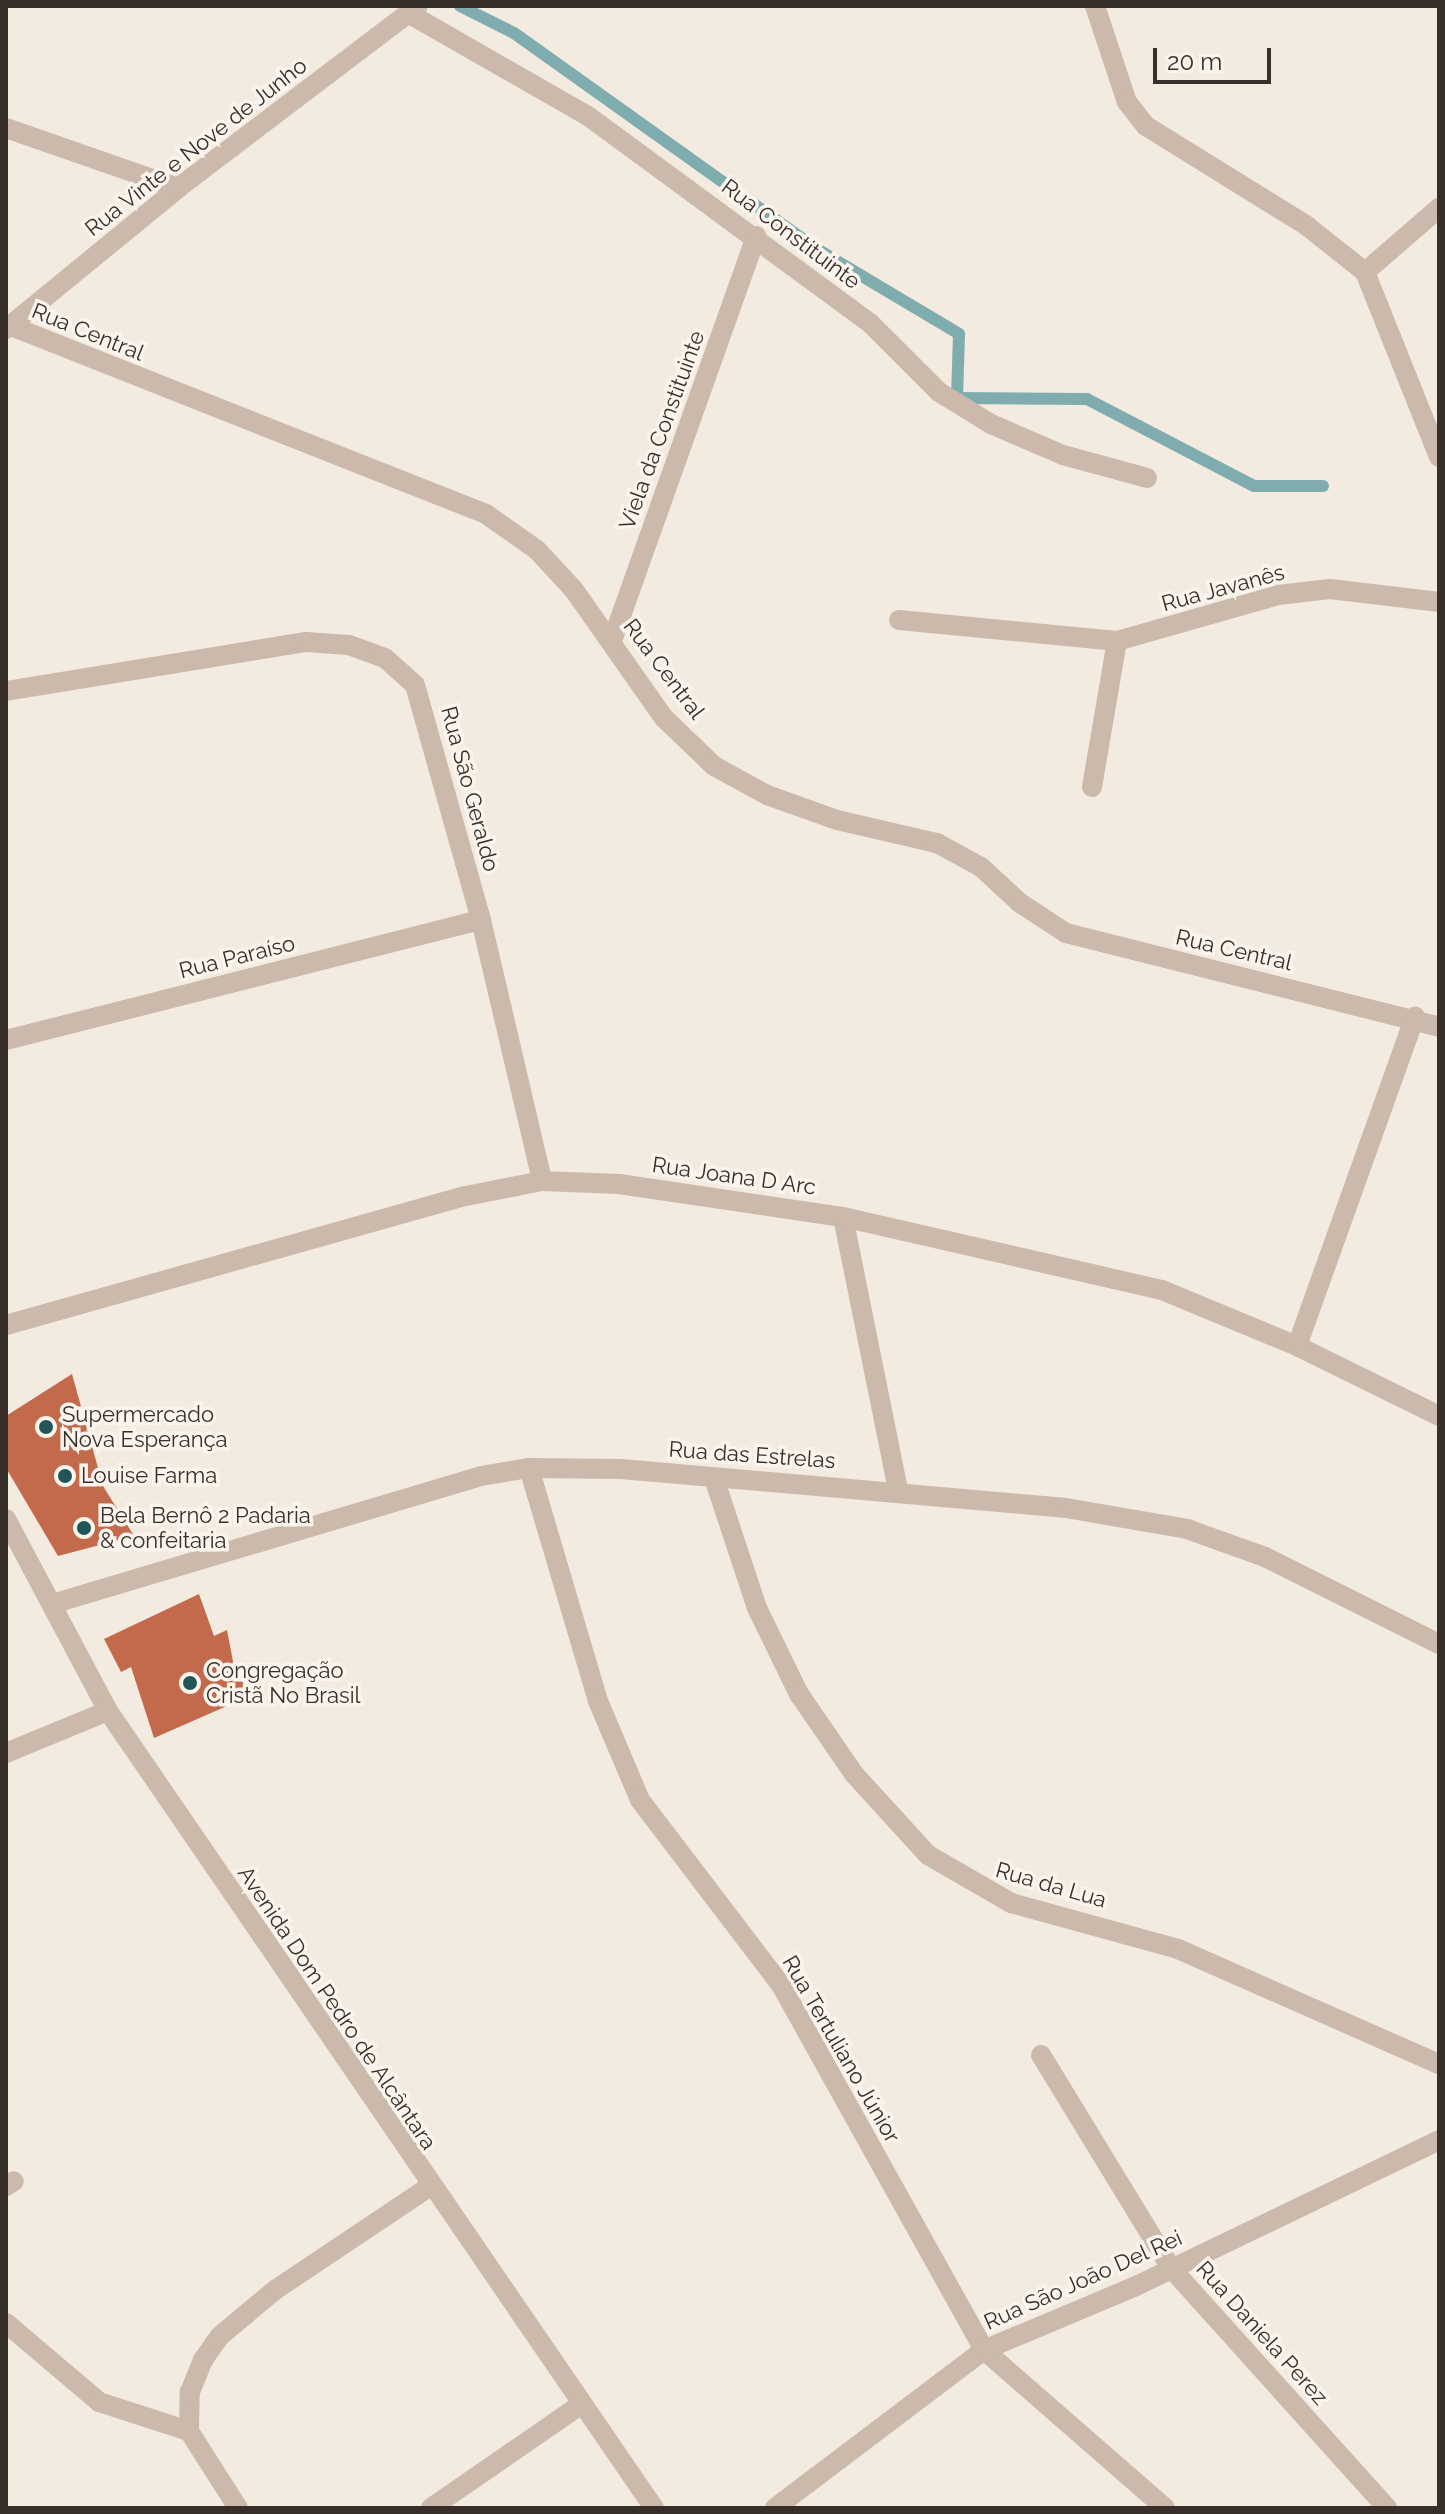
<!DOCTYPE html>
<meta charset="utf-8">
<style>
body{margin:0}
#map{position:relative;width:1445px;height:2514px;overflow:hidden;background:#f3eae0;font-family:Raleway,sans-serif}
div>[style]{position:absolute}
.stream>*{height:12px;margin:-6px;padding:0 6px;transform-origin:6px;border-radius:6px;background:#7fadaf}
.building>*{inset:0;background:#c36a4d}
.minor>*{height:20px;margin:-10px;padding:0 10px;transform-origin:10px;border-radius:10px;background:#cbbaab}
.dots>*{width:22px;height:22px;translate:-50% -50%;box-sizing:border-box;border:4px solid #faf4ec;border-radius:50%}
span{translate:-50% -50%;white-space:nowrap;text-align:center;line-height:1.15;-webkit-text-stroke:7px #faf4ec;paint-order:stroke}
.street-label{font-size:22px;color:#392f2a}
.poi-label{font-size:22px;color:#392f2a}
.left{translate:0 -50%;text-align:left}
.frame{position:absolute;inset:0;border:8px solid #392f2a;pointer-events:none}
.scale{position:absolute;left:1153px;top:48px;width:118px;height:36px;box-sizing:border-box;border:4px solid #392f2a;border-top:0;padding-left:10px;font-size:24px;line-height:28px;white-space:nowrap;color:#392f2a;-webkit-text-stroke:6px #faf4ec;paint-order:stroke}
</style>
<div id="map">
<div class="stream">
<i style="left:460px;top:6px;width:60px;rotate:26.6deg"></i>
<i style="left:514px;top:33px;width:376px;rotate:35.5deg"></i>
<i style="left:820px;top:251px;width:162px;rotate:30.8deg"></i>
<i style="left:959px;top:334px;width:64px;rotate:91.8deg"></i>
<i style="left:957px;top:398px;width:130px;rotate:0.4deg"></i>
<i style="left:1087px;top:399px;width:188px;rotate:27.5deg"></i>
<i style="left:1254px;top:486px;width:69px"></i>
</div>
<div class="building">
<i style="clip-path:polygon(72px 1374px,103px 1486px,134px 1536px,58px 1556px,6px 1468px,6px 1416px)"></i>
<i style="clip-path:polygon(199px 1594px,214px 1636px,227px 1630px,235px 1672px,252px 1695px,154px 1738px,131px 1667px,121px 1672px,104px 1639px)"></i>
</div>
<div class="minor">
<i style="left:1095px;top:6px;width:101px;rotate:71.6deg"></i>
<i style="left:1127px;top:102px;width:31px;rotate:52deg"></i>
<i style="left:1146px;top:126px;width:190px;rotate:31.8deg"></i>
<i style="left:1307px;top:226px;width:74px;rotate:38.4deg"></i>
<i style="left:1365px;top:272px;width:199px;rotate:68.2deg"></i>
<i style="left:408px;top:13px;width:207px;rotate:29.8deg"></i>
<i style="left:588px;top:116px;width:351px;rotate:36.3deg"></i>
<i style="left:871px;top:324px;width:96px;rotate:45deg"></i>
<i style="left:939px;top:392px;width:61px;rotate:31.6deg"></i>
<i style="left:991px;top:424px;width:78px;rotate:23.3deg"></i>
<i style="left:1063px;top:455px;width:87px;rotate:15.3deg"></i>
<i style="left:6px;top:128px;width:182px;rotate:19.2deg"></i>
<i style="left:1365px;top:272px;width:98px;rotate:-40.9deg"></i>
<i style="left:11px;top:326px;width:511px;rotate:21.59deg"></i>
<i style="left:486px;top:514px;width:62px;rotate:35.2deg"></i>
<i style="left:537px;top:550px;width:54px;rotate:47.2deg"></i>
<i style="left:574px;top:590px;width:156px;rotate:54.9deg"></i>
<i style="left:664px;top:718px;width:69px;rotate:43.8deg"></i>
<i style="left:714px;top:766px;width:60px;rotate:28.7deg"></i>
<i style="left:767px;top:795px;width:74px;rotate:19.7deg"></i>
<i style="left:837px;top:820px;width:103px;rotate:13deg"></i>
<i style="left:937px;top:843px;width:50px;rotate:28.6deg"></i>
<i style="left:981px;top:867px;width:53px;rotate:42.7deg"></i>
<i style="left:1020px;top:903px;width:55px;rotate:33.1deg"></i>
<i style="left:1066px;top:933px;width:385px;rotate:14.1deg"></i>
<i style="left:6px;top:329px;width:222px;rotate:-39.3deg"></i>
<i style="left:178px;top:188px;width:301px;rotate:-37.2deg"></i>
<i style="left:899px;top:620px;width:219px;rotate:5.5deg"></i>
<i style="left:612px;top:641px;width:430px;rotate:-70.4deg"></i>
<i style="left:6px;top:691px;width:304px;rotate:-9.3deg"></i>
<i style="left:306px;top:642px;width:43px;rotate:4deg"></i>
<i style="left:349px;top:645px;width:38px;rotate:20deg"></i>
<i style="left:385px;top:658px;width:40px;rotate:42deg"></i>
<i style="left:415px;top:685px;width:244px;rotate:74.3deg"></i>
<i style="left:481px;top:920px;width:268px;rotate:76.8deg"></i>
<i style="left:1092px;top:787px;width:148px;rotate:-80.3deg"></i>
<i style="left:1117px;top:641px;width:167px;rotate:-15.9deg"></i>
<i style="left:1278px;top:595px;width:52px;rotate:-6.6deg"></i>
<i style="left:1330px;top:589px;width:110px;rotate:6.8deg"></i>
<i style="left:6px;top:1040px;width:490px;rotate:-14.2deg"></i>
<i style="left:843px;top:1217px;width:279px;rotate:78.6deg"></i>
<i style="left:6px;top:1325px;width:478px;rotate:-15.7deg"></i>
<i style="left:466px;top:1196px;width:77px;rotate:-11.2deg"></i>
<i style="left:542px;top:1181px;width:77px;rotate:2.2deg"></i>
<i style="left:619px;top:1184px;width:226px;rotate:8.4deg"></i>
<i style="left:843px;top:1217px;width:327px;rotate:12.9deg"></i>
<i style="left:1162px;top:1290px;width:146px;rotate:22.5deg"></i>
<i style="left:1297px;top:1346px;width:158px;rotate:26.2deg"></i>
<i style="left:1297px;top:1346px;width:350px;rotate:-70.3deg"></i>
<i style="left:529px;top:1468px;width:243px;rotate:73.5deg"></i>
<i style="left:598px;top:1701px;width:108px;rotate:67deg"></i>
<i style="left:640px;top:1800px;width:233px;rotate:52.7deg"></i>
<i style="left:781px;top:1985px;width:418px;rotate:60.9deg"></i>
<i style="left:984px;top:2350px;width:240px;rotate:41.1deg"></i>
<i style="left:714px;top:1478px;width:137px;rotate:71.7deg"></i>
<i style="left:757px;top:1608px;width:96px;rotate:64deg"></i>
<i style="left:799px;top:1694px;width:97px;rotate:55.5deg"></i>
<i style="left:854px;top:1774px;width:110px;rotate:47.6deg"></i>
<i style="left:928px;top:1855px;width:96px;rotate:30deg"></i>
<i style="left:1011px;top:1903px;width:173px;rotate:15.4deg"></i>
<i style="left:1178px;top:1949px;width:285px;rotate:23.8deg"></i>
<i style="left:6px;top:1519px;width:217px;rotate:62deg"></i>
<i style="left:108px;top:1711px;width:966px;rotate:55.59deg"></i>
<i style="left:52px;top:1604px;width:448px;rotate:-16.6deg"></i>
<i style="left:481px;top:1476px;width:49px;rotate:-9.5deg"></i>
<i style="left:529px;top:1468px;width:92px;rotate:0.6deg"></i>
<i style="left:621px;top:1469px;width:447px;rotate:5deg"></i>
<i style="left:1066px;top:1508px;width:123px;rotate:9.8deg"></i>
<i style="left:1187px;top:1529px;width:83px;rotate:19.7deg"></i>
<i style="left:1265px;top:1557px;width:195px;rotate:26.6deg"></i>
<i style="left:6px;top:1753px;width:110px;rotate:-22.4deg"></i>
<i style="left:1041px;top:2055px;width:250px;rotate:58.6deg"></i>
<i style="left:1171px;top:2268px;width:323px;rotate:48deg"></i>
<i style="left:6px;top:2186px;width:9px;rotate:-32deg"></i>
<i style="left:6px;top:2323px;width:122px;rotate:40.3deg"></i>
<i style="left:99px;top:2402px;width:95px;rotate:17.9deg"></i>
<i style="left:238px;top:2508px;width:91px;rotate:-122.5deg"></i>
<i style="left:189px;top:2431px;width:39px;rotate:-89deg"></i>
<i style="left:190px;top:2392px;width:35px;rotate:-68deg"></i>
<i style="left:203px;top:2360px;width:29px;rotate:-55deg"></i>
<i style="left:220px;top:2336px;width:72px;rotate:-39.9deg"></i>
<i style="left:275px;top:2290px;width:185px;rotate:-33.8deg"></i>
<i style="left:431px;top:2508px;width:183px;rotate:-34.6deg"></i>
<i style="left:775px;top:2508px;width:262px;rotate:-37.1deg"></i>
<i style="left:984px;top:2350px;width:163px;rotate:-22.8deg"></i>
<i style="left:1134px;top:2287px;width:339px;rotate:-25.7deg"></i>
</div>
<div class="dots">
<i style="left:46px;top:1427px;background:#20565a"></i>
<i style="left:65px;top:1476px;background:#20565a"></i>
<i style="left:84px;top:1528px;background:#20565a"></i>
<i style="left:190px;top:1683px;background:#20565a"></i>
</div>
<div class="street-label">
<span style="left:196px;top:147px;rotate:-38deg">Rua Vinte e Nove de Junho</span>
<span style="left:791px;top:234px;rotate:37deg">Rua Constituinte</span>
<span style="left:88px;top:332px;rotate:22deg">Rua Central</span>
<span style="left:662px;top:430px;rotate:-70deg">Viela da Constituinte</span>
<span style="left:1223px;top:588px;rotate:-15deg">Rua Javanês</span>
<span style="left:664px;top:669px;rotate:53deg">Rua Central</span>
<span style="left:470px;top:789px;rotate:75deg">Rua São Geraldo</span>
<span style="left:1234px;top:950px;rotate:13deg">Rua Central</span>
<span style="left:237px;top:957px;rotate:-14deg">Rua Paraíso</span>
<span style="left:734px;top:1176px;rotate:8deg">Rua Joana D Arc</span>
<span style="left:752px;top:1455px;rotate:4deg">Rua das Estrelas</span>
<span style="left:1051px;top:1885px;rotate:16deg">Rua da Lua</span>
<span style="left:337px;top:2008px;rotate:56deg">Avenida Dom Pedro de Alcântara</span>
<span style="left:841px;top:2049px;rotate:60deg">Rua Tertuliano Júnior</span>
<span style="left:1083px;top:2280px;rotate:-24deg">Rua São João Del Rei</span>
<span style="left:1262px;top:2333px;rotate:48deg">Rua Daniela Perez</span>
</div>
<div class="poi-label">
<span class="left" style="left:62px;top:1427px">Supermercado<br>Nova Esperança</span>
<span class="left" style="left:81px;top:1476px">Louise Farma</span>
<span class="left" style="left:100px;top:1528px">Bela Bernô 2 Padaria<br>&amp; confeitaria</span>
<span class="left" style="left:206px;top:1683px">Congregação<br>Cristã No Brasil</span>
</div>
<div class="frame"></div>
<div class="scale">20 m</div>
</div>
